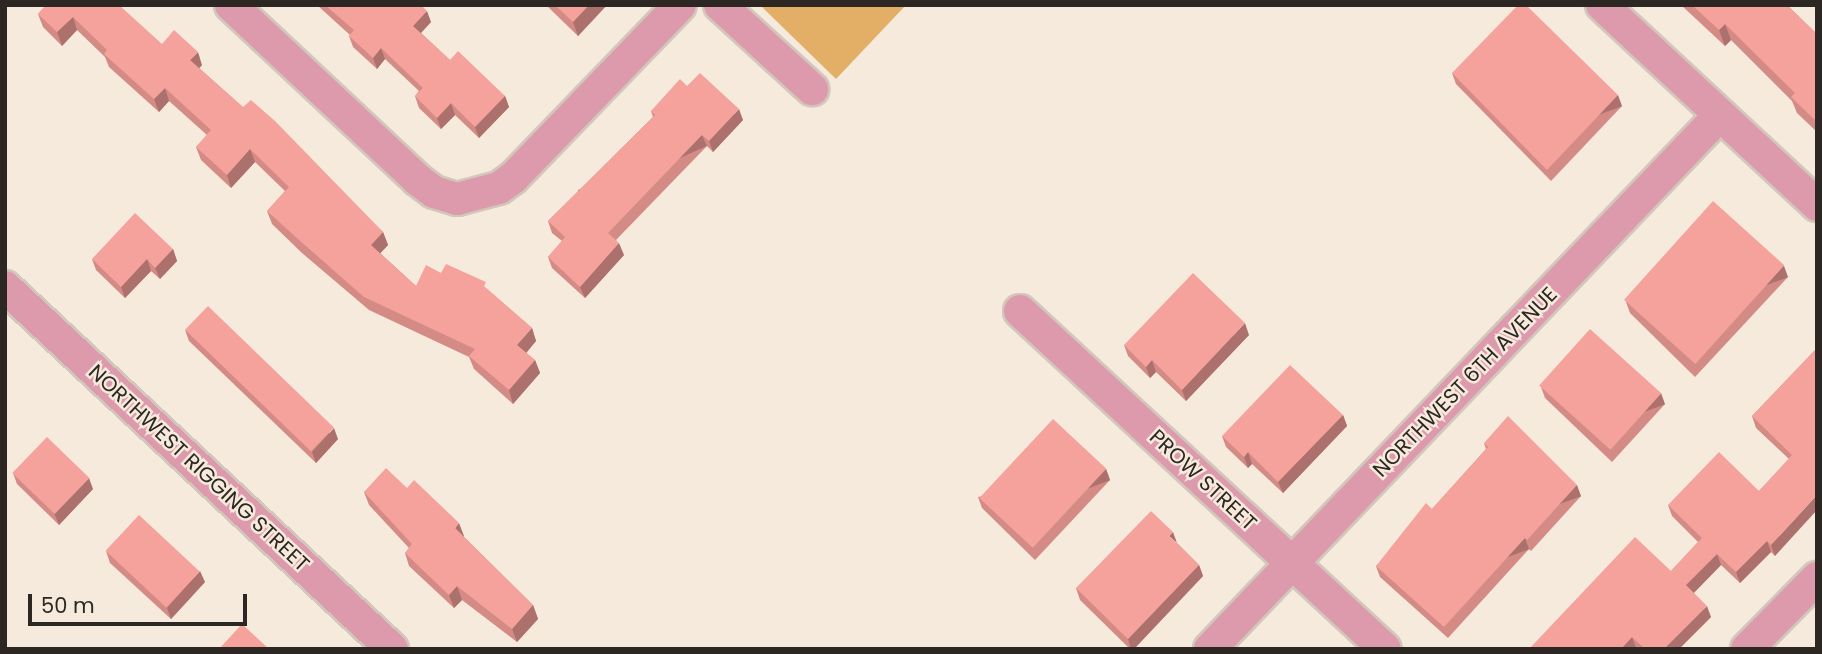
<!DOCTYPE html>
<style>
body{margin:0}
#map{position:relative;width:1822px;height:654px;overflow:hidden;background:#f6eadc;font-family:Poppins,sans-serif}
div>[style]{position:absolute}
.green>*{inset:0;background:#e3ae66}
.roads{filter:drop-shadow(2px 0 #d2c7bb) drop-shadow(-2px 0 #d2c7bb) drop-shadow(0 2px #d2c7bb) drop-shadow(0 -2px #d2c7bb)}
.minor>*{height:32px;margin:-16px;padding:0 16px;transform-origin:16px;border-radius:16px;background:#de9aad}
.wall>*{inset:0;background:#d48b86}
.shaded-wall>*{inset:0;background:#ac716d;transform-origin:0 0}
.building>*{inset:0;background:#f6a29c;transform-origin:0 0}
span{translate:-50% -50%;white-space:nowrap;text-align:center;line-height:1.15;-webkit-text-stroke:5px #f6eadc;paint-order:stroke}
.street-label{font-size:21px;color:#2c2722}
.frame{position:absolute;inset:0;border:7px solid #2c2722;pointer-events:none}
.scale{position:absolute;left:28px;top:594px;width:219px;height:32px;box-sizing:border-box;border:4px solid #2c2722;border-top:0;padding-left:9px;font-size:21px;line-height:24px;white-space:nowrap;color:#2c2722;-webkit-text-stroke:5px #f6eadc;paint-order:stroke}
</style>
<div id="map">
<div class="green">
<i style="clip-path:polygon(760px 5px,906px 5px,836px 79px)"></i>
</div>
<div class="roads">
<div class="minor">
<i style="left:231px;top:5px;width:256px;rotate:43.1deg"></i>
<i style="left:418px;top:180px;width:20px;rotate:37deg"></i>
<i style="left:434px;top:192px;width:24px;rotate:17deg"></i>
<i style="left:457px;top:199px;width:43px;rotate:-14.7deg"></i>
<i style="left:499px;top:188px;width:17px;rotate:-36deg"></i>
<i style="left:513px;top:178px;width:240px;rotate:-46deg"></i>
<i style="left:720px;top:5px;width:125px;rotate:42.4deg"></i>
<i style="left:1602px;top:5px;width:294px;rotate:42.9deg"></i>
<i style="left:5px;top:287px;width:530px;rotate:43.09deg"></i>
<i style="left:1020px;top:311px;width:497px;rotate:42.8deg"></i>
<i style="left:1210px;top:649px;width:738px;rotate:-46.32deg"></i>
<i style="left:1747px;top:649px;width:100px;rotate:-45.4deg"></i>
</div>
</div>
<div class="wall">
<i style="clip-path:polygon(46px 5px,162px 44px,202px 65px,199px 68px,383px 232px,388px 245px,380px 253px,416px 286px,441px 273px,488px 290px,532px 328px,536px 341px,526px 353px,535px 360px,540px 373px,513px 404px,474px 369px,469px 357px,369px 310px,302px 253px,272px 224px,267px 211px,285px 191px,255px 162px,231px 188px,201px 160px,196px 147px,207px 135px,169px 101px,159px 112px,109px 67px,105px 57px,77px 30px,62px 46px,43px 27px,38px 14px)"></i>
<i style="clip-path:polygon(317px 5px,421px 5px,431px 22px,421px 33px,450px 60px,505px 96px,509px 107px,479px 138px,455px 115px,441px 129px,419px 108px,415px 96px,419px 91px,385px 59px,377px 69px,353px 47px,349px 36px,350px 35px)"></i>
<i style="clip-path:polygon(546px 5px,607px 5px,578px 36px)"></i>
<i style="clip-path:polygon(1681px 5px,1787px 5px,1817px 34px,1817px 132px,1797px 113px,1792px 101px,1731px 40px,1725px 46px)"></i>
<i style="clip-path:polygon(1452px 73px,1622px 106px,1551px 181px,1456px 84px)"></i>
<i style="clip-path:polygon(687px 86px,743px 120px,713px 152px,707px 146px,616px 240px,624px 255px,585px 298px,552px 268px,548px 257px,562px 241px,552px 233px,548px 221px,653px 117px,651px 111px)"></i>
<i style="clip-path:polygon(173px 249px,177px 261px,160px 279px,151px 271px,125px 298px,96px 270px,92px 259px)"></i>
<i style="clip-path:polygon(1788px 277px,1695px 377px,1630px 313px,1626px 302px)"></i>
<i style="clip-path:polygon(185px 330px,338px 439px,316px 463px,189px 341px)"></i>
<i style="clip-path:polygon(1249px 335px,1186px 401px,1156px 372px,1150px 378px,1128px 356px,1124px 345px)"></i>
<i style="clip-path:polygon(1817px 348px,1775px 556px,1771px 552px,1740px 583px,1721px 565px,1693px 593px,1711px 617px,1679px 649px,1529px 649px,1671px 571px,1698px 542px,1672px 516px,1668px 505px,1759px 491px,1789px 459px,1756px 428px,1752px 416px)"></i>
<i style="clip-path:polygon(1541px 387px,1665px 404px,1612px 462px,1545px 398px)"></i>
<i style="clip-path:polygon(1343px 415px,1347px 426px,1283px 493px,1252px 464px,1248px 468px,1226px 447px,1222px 436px)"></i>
<i style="clip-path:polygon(1484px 443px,1581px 496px,1531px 551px,1529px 549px,1448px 638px,1380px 577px,1376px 566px,1432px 509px,1486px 449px)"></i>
<i style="clip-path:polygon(1106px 469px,1110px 480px,1035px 560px,982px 508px,978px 497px)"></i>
<i style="clip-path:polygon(13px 473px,93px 489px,59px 525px,17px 484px)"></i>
<i style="clip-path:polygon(407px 488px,464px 536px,464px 537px,533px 605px,538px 619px,517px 642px,462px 600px,454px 608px,409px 566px,405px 553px,409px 548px,369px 505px,364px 492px)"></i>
<i style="clip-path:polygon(1177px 543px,1199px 565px,1203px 576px,1134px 649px,1130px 649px,1080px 600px,1076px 588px)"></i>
<i style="clip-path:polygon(106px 551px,205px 582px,171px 619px,110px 563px)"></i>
</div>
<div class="shaded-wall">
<i style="clip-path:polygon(589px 5px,607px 5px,578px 36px,573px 22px)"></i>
<i style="clip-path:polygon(427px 11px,431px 22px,417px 37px,413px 26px)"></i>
<i style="clip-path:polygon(73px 17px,77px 30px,62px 46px,57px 32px)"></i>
<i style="clip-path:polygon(1725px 24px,1731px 40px,1725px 46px,1719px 30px)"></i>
<i style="clip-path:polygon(381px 48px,385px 59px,377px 69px,373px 58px)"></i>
<i style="clip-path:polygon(198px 52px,202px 65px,195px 73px,190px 60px)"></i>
<i style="clip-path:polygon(165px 88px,169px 101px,159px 112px,154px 99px)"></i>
<i style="left:1618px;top:95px;width:12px;height:103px;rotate:70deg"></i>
<i style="clip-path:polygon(505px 96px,509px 107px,479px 138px,475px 127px)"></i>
<i style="clip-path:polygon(451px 103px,455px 115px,441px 129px,437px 118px)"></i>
<i style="clip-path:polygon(739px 109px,743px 120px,713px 152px,709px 141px)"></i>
<i style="left:702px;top:135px;width:12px;height:136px;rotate:66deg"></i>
<i style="clip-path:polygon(250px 149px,255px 162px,231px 188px,227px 175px)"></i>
<i style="clip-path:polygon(383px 232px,388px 245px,376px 258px,371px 245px)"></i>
<i style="clip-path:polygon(619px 243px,624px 255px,585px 298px,580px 287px)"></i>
<i style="clip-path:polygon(173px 249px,177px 261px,160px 279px,155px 268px)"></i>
<i style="clip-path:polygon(147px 259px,151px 271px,125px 298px,121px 287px)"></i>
<i style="left:1784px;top:266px;width:12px;height:136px;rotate:70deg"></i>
<i style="clip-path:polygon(1245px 323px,1249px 335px,1186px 401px,1182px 390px)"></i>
<i style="clip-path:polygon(532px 328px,536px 341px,522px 358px,517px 345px)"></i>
<i style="clip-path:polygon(535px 360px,540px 373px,513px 404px,509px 390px)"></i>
<i style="clip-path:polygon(1152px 360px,1156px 372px,1150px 378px,1146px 367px)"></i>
<i style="left:1661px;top:393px;width:12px;height:79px;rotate:70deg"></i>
<i style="clip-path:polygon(1343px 415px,1347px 426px,1283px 493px,1278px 482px)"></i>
<i style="clip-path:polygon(334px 428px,338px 439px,316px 463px,312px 452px)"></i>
<i style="clip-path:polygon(1248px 452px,1252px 464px,1248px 468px,1244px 457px)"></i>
<i style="left:1106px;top:469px;width:12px;height:110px;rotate:70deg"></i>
<i style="clip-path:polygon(89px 478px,93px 489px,59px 525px,54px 513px)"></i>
<i style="left:1577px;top:485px;width:12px;height:74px;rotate:70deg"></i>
<i style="clip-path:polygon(1817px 495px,1817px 510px,1775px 556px,1771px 545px)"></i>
<i style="clip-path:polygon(459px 523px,464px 536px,460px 541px,455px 528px)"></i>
<i style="clip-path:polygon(1173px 532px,1177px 543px,1169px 536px)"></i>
<i style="left:1525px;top:538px;width:12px;height:120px;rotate:70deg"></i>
<i style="clip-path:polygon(1767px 541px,1771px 552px,1740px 583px,1736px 572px)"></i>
<i style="clip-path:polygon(1717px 554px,1721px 565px,1690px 597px,1686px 585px)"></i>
<i style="clip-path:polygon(1199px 565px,1203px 576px,1134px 649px,1131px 649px,1128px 639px)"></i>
<i style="clip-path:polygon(200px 571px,205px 582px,171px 619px,167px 608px)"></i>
<i style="clip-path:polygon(457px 586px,462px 600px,454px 608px,449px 595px)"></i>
<i style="clip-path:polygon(533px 605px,538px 619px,517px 642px,512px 629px)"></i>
<i style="clip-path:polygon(1707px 606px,1711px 617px,1679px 649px,1664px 649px)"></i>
<i style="clip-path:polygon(1632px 637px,1636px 648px,1621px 649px)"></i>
</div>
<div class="building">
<i style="clip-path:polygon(46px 5px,119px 5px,162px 44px,174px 30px,198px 52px,190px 60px,243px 107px,251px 100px,275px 121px,383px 232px,371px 245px,416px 286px,426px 265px,441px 273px,446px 264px,486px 282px,484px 286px,532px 328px,517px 345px,535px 360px,509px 390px,469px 356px,475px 349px,364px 297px,298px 239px,267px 211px,289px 187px,250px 149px,227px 175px,196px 147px,211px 130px,165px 88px,154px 99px,104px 54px,107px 50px,73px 17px,57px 32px,38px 14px)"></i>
<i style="clip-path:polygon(325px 5px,421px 5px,427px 11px,413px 26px,450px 60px,458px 51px,505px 96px,475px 127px,451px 103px,437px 118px,415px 96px,423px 88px,381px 48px,373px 58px,349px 36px,354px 30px)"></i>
<i style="clip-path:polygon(555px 5px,589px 5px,573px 22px)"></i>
<i style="clip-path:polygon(1518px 5px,1526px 5px,1618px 95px,1547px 170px,1452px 73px)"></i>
<i style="clip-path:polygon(1692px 5px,1787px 5px,1817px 34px,1817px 122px,1791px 97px,1795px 93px,1725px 24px,1719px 30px)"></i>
<i style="clip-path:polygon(700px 73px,739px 109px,709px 141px,702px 135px,608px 233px,619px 243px,580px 287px,548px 257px,565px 237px,548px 221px,655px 115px,651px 111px,680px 79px,687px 86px)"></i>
<i style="left:1713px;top:201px;width:96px;height:133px;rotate:42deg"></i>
<i style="clip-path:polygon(135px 213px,173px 249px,155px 268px,147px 259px,121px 287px,92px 259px)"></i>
<i style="clip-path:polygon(1193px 273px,1245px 323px,1182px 390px,1152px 360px,1146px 367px,1124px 345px)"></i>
<i style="left:208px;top:306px;width:175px;height:33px;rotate:44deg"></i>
<i style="left:1590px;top:329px;width:96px;height:76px;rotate:42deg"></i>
<i style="clip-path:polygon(1817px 348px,1817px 495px,1771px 545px,1767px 541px,1736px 572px,1717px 554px,1686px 585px,1707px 606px,1664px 649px,1645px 649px,1632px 637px,1621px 649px,1529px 649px,1635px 537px,1671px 571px,1702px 538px,1668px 505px,1719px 452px,1759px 491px,1792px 455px,1752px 416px)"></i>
<i style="clip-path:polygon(1290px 365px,1343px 415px,1278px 482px,1248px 452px,1244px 457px,1222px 436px)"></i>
<i style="clip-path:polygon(1508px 416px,1577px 485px,1527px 540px,1525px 538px,1444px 627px,1376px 566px,1426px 503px,1432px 509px,1488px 447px,1484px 443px)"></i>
<i style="left:1053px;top:419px;width:73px;height:108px;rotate:43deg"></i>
<i style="left:47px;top:437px;width:59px;height:50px;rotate:44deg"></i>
<i style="clip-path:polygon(386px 468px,407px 488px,414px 480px,459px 523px,455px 528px,533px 605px,512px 629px,457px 586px,449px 595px,405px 553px,412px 544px,364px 492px)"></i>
<i style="clip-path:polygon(1151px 511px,1173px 532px,1169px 536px,1199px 565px,1128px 639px,1076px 588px)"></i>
<i style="left:139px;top:515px;width:83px;height:49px;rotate:43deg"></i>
<i style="clip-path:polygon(242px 624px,269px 649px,219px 649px)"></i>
</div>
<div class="street-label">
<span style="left:1465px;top:382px;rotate:-46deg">NORTHWEST 6TH AVENUE</span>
<span style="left:199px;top:468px;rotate:43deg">NORTHWEST RIGGING STREET</span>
<span style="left:1203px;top:480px;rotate:43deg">PROW STREET</span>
</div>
<div class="frame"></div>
<div class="scale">50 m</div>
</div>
